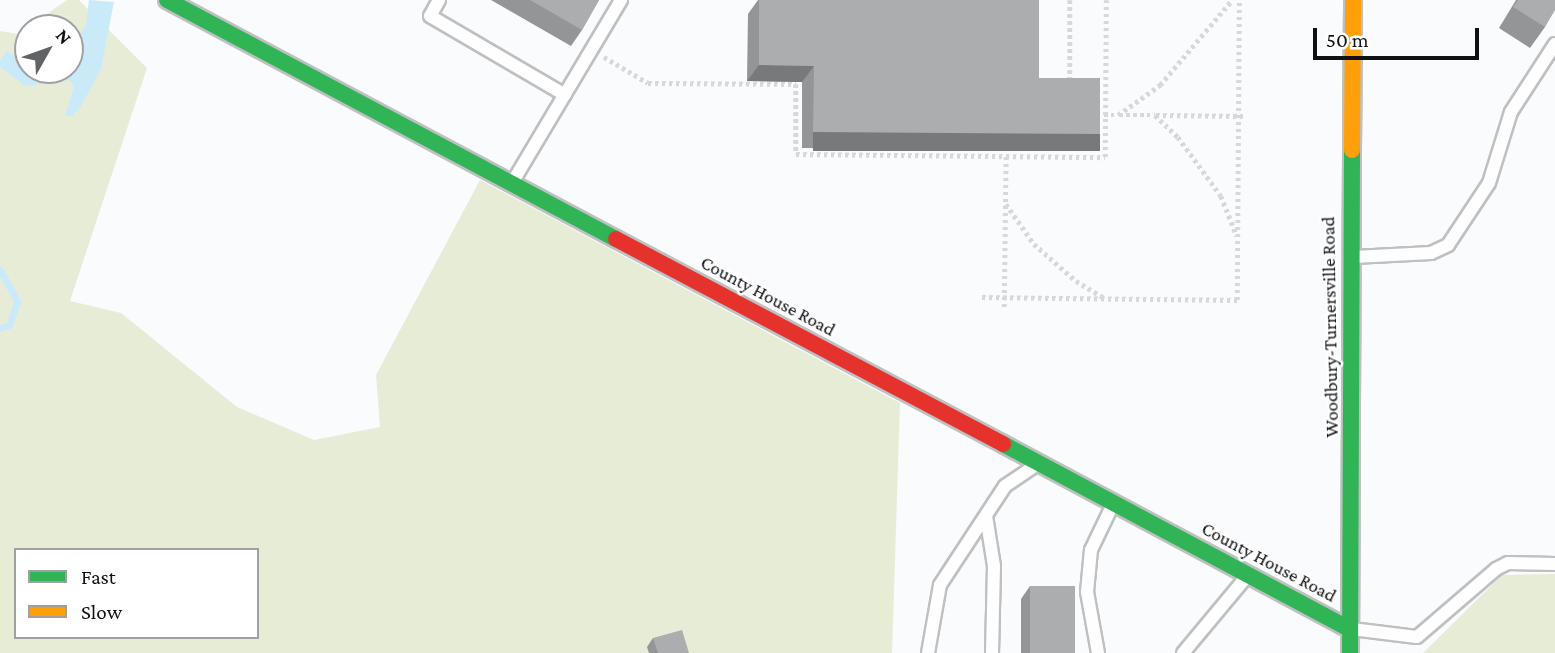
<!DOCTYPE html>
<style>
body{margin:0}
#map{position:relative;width:1555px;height:653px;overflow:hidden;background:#f9fbfd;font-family:"Crimson Pro",serif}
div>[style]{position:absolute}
.green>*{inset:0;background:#e7ecd7}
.water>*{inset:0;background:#caeafa}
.stream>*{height:7px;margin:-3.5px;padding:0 3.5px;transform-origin:3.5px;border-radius:3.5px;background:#caeafa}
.path>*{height:4.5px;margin-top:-2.25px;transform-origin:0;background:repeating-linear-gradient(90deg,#d8d8d8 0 3.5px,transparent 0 7px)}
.roads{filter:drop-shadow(2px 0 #bec0c2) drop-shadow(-2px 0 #bec0c2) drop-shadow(0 2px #bec0c2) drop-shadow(0 -2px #bec0c2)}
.lane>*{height:12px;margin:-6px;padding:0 6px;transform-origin:6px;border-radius:6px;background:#fefeff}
.fast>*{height:16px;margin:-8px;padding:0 8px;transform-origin:8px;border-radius:8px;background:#30b455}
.slow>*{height:16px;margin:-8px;padding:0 8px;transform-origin:8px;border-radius:8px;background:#ff9f0a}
.jam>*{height:16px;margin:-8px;padding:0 8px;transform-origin:8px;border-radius:8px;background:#e5322d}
.wall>*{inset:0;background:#939596}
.shaded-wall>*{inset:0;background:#78797a;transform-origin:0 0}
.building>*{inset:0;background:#abadaf;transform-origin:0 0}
span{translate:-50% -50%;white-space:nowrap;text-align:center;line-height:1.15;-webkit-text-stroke:5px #fff;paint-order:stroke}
.street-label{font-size:19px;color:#101114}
.legend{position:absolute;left:14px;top:548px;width:245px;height:91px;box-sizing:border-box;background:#fff;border:2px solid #9fa0a1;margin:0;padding:9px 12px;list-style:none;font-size:21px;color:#101114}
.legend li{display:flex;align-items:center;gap:14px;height:35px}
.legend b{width:35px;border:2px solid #9fa0a1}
.north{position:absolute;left:14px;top:14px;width:70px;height:70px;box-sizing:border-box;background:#fff;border:2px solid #9fa0a1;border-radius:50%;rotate:50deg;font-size:19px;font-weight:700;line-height:28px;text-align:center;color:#101114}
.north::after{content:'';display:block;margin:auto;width:24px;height:32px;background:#626366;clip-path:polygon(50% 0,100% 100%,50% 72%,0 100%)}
.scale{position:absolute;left:1313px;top:28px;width:166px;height:32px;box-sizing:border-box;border:4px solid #101114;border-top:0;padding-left:9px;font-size:21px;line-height:24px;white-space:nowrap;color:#101114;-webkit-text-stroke:5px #fff;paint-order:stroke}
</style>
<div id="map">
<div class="green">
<i style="clip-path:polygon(evenodd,67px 0,79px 0,147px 68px,70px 301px,121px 313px,237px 407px,314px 440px,380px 427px,376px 375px,480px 180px,900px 403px,892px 653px,0 653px,0 31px,18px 34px,67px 0,28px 28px,70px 28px,70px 70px,28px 70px,28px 28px,67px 0,16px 550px,257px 550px,257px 637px,16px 637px,16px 550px)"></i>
<i style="clip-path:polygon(1555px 574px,1555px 653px,1423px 653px,1502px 575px)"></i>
</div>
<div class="water">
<i style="clip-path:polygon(89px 0,114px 2px,101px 69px,81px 106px,72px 116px,65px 116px,74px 87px,69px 80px,25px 86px,0 67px,0 60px,7px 51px,28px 63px,28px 70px,70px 70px,70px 48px,86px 25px)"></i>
</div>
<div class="stream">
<i style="left:0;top:270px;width:35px;rotate:61deg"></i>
<i style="left:17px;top:301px;width:25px;rotate:108deg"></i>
<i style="left:9px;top:325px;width:9px;rotate:162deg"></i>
</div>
<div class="path">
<i style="left:1070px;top:0;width:83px;rotate:90deg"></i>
<i style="left:604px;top:57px;width:51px;rotate:30.6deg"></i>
<i style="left:648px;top:83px;width:148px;rotate:0.4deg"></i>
<i style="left:796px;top:84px;width:70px;rotate:90deg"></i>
<i style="left:796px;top:154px;width:309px;rotate:0.6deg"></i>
<i style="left:1105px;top:157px;width:157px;rotate:-89.6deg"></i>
<i style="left:1104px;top:115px;width:14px"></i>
<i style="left:1118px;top:115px;width:52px;rotate:-35.5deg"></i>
<i style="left:1160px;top:85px;width:111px;rotate:-49.7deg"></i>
<i style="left:1119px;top:115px;width:36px"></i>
<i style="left:1155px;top:115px;width:32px;rotate:44deg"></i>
<i style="left:1178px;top:137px;width:73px;rotate:53.9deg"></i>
<i style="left:1221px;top:196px;width:43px;rotate:68.2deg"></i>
<i style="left:1156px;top:115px;width:87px;rotate:0.7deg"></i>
<i style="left:1006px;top:204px;width:49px;rotate:55deg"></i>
<i style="left:1034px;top:244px;width:56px;rotate:41.4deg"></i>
<i style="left:1076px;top:281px;width:33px;rotate:31deg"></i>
<i style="left:982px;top:297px;width:255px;rotate:0.7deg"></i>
<i style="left:1237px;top:300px;width:300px;rotate:-89.6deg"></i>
<i style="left:1004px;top:307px;width:153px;rotate:-89.3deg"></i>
</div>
<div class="roads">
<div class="lane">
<i style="left:439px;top:0;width:18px;rotate:119deg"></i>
<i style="left:430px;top:16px;width:156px;rotate:30.3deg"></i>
<i style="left:512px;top:183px;width:213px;rotate:-59.2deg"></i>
<i style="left:1354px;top:257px;width:77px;rotate:-3deg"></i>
<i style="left:1431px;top:253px;width:19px;rotate:-25deg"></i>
<i style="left:1448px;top:245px;width:74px;rotate:-56.5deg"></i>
<i style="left:1489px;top:183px;width:74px;rotate:-72.8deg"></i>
<i style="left:1511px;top:112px;width:81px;rotate:-57.1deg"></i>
<i style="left:986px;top:516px;width:51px;rotate:80.9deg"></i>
<i style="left:994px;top:566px;width:87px;rotate:91.3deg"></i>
<i style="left:1352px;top:629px;width:65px;rotate:7deg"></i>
<i style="left:1417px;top:637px;width:104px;rotate:-40.7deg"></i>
<i style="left:1496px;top:569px;width:13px;rotate:-27deg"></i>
<i style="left:1508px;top:563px;width:47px;rotate:1.2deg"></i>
<i style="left:928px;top:653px;width:69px;rotate:-80deg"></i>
<i style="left:940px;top:585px;width:118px;rotate:-56.7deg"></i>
<i style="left:1005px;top:486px;width:36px;rotate:-34deg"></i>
<i style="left:1098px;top:653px;width:62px;rotate:-100.2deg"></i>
<i style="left:1087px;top:592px;width:42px;rotate:-84.6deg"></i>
<i style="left:1091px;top:550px;width:51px;rotate:-64.4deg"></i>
<i style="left:1183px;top:653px;width:102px;rotate:-50.2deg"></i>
</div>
<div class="fast">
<i style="left:167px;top:0;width:509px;rotate:28.03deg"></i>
<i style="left:1003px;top:444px;width:393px;rotate:28.1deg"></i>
<i style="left:1350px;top:653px;width:503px;rotate:-89.77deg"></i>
</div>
<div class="slow">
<i style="left:1352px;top:150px;width:150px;rotate:-89.6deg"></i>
</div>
<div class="jam">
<i style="left:616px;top:239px;width:438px;rotate:27.9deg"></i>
</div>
</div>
<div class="wall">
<i style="clip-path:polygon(491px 0,599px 0,582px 30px,571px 46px)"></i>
<i style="clip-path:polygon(758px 0,1039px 0,1039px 78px,1089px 150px,802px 148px,802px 82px,747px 81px,748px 14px)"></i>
<i style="clip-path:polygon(1516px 0,1555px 0,1545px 27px,1530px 48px,1499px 28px)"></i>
<i style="clip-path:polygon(1030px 586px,1075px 653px,1021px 653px,1021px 599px)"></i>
<i style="clip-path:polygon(653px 638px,689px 653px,649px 653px,647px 647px)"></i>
</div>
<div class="shaded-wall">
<i style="clip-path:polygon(759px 65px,814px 66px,802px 82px,747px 81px)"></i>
<i style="left:813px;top:132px;width:287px;height:19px"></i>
</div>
<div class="building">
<i style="clip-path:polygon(530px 0,599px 0,582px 30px)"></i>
<i style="clip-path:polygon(759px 0,1039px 0,1039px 78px,1100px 78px,1100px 134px,813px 132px,814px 66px,759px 65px)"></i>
<i style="clip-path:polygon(1518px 0,1555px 0,1555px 10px,1545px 27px,1513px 7px)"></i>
<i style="left:1030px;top:586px;width:45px;height:67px"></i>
<i style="clip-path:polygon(682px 630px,689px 653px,658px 653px,653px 638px)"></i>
</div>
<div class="street-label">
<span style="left:768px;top:296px;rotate:28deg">County House Road</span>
<span style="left:1330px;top:327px;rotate:-91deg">Woodbury-Turnersville Road</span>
<span style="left:1269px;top:562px;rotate:28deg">County House Road</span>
</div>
<ul class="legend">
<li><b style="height:9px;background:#30b455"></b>Fast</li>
<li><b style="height:9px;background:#ff9f0a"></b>Slow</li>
</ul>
<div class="north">N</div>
<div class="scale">50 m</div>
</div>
